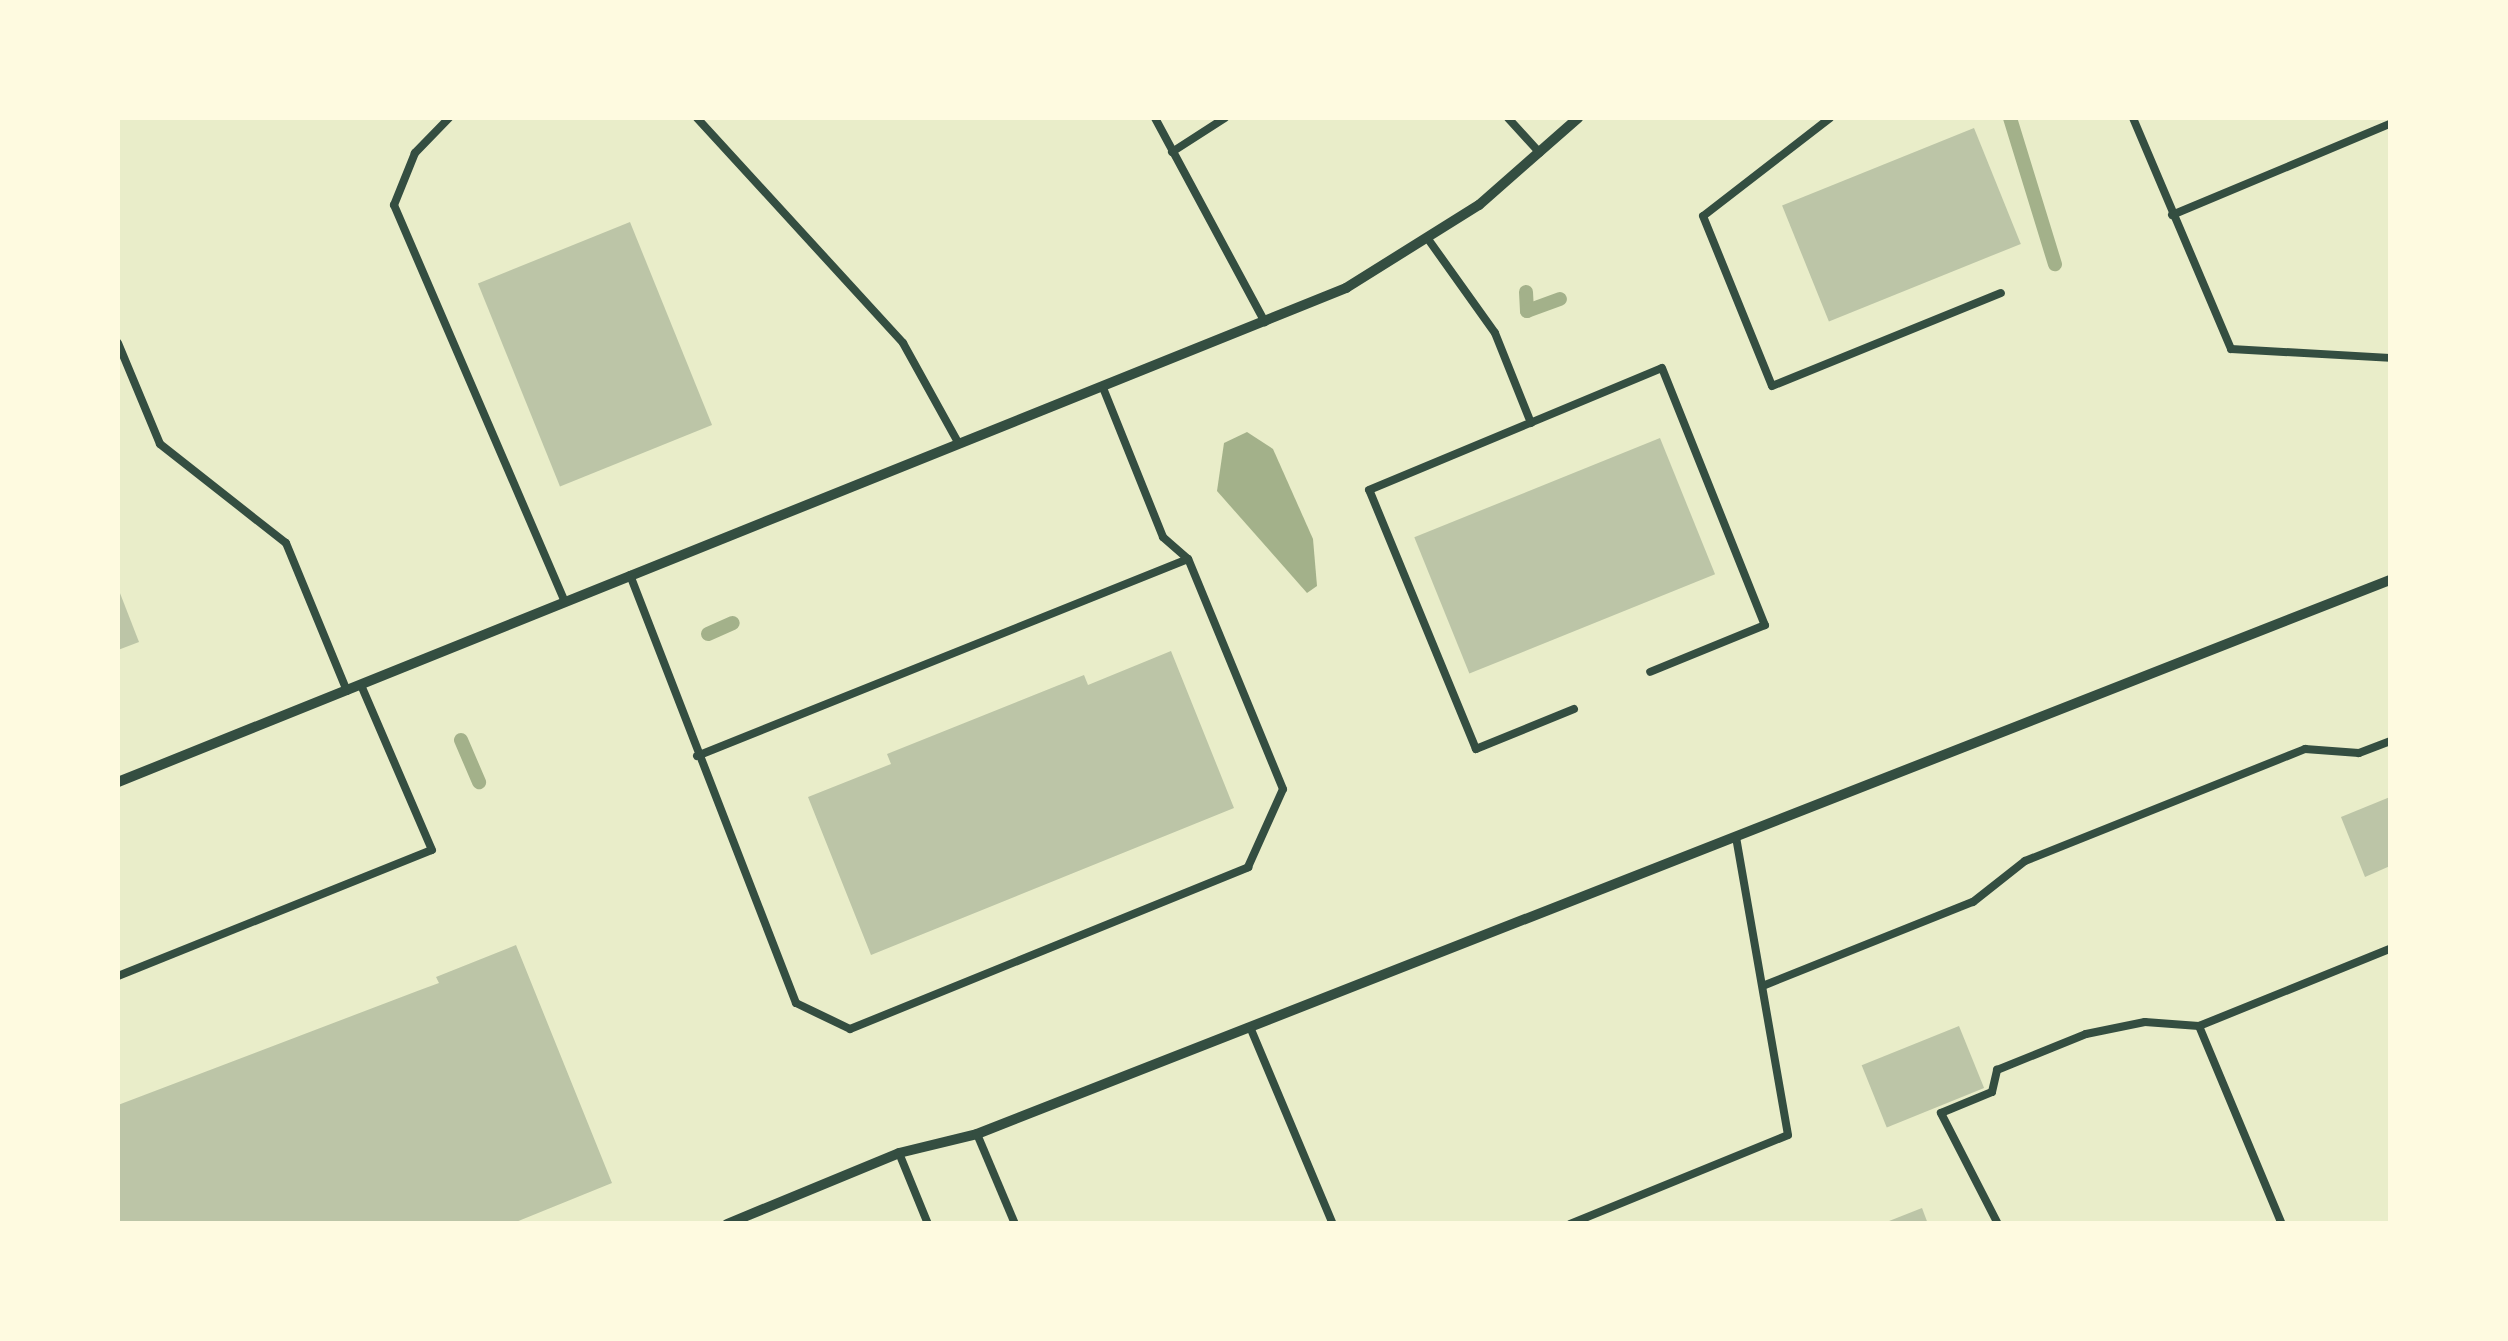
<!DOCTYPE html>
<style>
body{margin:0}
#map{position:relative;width:2508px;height:1341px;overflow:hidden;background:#e9edc9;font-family:"Space Grotesk",sans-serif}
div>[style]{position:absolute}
.water>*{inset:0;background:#a3b18a}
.stream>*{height:14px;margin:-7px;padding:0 7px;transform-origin:7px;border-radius:7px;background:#a3b18a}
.building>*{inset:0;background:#bcc5a7;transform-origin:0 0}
.service>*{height:8px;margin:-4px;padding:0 4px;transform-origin:4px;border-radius:4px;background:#344e41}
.minor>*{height:10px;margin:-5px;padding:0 5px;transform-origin:5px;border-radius:5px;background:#344e41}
span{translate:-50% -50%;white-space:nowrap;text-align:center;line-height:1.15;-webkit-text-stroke:8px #fefae0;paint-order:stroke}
.frame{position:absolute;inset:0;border:120px solid #fefae0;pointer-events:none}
</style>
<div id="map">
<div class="water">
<i style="clip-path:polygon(1247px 432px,1273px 449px,1313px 539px,1317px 586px,1307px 593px,1217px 491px,1224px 443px)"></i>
</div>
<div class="stream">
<i style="left:2010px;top:118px;width:153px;rotate:72.9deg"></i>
<i style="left:1526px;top:292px;width:19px;rotate:87deg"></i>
<i style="left:1527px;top:311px;width:35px;rotate:-20deg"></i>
<i style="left:708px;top:634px;width:27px;rotate:-24deg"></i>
<i style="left:461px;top:740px;width:46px;rotate:66.8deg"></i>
</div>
<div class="building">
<i style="left:1974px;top:128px;width:125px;height:207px;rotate:68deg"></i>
<i style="left:630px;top:222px;width:219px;height:164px;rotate:68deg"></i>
<i style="left:1660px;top:438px;width:147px;height:265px;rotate:68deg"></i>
<i style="clip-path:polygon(118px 588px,139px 642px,118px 650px)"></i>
<i style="clip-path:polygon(1171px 651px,1234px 808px,871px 955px,808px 797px,891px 764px,887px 754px,1084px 675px,1088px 685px)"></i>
<i style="clip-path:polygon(2390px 797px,2390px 866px,2365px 877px,2341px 817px)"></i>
<i style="clip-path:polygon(516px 945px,612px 1183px,511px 1224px,118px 1224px,118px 1105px,420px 990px,439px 983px,436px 977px)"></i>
<i style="left:1959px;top:1026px;width:67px;height:105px;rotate:68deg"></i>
<i style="clip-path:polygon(1922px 1208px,1928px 1224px,1885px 1224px,1884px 1223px)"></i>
</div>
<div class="service">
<i style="left:449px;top:118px;width:49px;rotate:134.2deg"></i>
<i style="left:415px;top:153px;width:56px;rotate:112deg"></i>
<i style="left:394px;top:205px;width:432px;rotate:66.7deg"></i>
<i style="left:697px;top:118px;width:305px;rotate:47.5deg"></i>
<i style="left:903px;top:343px;width:115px;rotate:61deg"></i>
<i style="left:1155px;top:118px;width:232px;rotate:61.7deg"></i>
<i style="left:1508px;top:118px;width:47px;rotate:47.6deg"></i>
<i style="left:1830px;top:118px;width:160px;rotate:142.3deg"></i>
<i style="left:1703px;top:216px;width:183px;rotate:67.9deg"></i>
<i style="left:1772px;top:386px;width:247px;rotate:-22.1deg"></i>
<i style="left:2133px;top:118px;width:251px;rotate:67deg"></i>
<i style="left:2231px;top:349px;width:159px;rotate:3.2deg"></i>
<i style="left:1172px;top:152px;width:63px;rotate:-32.7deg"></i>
<i style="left:2172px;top:215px;width:236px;rotate:-22.7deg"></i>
<i style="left:1428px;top:239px;width:115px;rotate:54.5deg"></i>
<i style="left:1495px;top:333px;width:97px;rotate:68.2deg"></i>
<i style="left:118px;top:343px;width:109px;rotate:67.4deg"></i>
<i style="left:160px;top:444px;width:160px;rotate:38.2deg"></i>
<i style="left:286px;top:543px;width:160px;rotate:67.6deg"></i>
<i style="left:630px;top:575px;width:459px;rotate:68.8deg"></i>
<i style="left:796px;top:1003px;width:60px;rotate:25.7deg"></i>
<i style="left:850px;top:1029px;width:430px;rotate:-22.1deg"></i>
<i style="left:1248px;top:867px;width:85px;rotate:-65.8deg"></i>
<i style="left:1283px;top:789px;width:249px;rotate:-112.4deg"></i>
<i style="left:1188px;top:559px;width:33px;rotate:-139deg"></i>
<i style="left:1163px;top:537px;width:161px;rotate:-111.9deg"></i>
<i style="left:1574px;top:709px;width:106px;rotate:157.8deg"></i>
<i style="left:1476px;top:749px;width:280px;rotate:-112.4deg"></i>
<i style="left:1369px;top:490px;width:317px;rotate:-22.6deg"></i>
<i style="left:1662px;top:368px;width:277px;rotate:68.2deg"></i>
<i style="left:1765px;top:625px;width:124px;rotate:157.8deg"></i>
<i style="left:697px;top:756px;width:529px;rotate:-21.86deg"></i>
<i style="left:118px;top:976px;width:338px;rotate:-21.9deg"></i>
<i style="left:432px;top:850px;width:180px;rotate:-113.3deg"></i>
<i style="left:1765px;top:985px;width:224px;rotate:-21.8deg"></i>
<i style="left:1973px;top:902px;width:66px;rotate:-38.3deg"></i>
<i style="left:2025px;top:861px;width:302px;rotate:-21.8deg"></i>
<i style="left:2305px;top:749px;width:54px;rotate:4.2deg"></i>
<i style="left:2359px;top:753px;width:33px;rotate:-21deg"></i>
<i style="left:2199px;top:1026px;width:215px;rotate:67.3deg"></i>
<i style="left:1250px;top:1027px;width:214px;rotate:67.2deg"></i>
<i style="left:977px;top:1134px;width:98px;rotate:67.1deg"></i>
<i style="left:899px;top:1153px;width:77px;rotate:67.8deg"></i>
<i style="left:1570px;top:1224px;width:235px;rotate:-22.2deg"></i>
<i style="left:1788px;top:1135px;width:302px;rotate:-99.9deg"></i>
<i style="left:1998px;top:1224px;width:125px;rotate:-117.2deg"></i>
<i style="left:1941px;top:1113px;width:55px;rotate:-22.4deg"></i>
<i style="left:1992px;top:1092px;width:23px;rotate:-77deg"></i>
<i style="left:1997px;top:1070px;width:96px;rotate:-22deg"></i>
<i style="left:2086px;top:1034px;width:60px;rotate:-11.5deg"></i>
<i style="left:2145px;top:1022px;width:54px;rotate:4.2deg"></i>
<i style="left:2199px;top:1026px;width:206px;rotate:-22deg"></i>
</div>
<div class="minor">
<i style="left:118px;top:782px;width:1324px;rotate:-21.91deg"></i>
<i style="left:1346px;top:288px;width:157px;rotate:-32deg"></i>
<i style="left:1479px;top:205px;width:132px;rotate:-41.3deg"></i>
<i style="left:727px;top:1224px;width:186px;rotate:-22.4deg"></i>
<i style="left:899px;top:1153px;width:80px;rotate:-13.7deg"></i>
<i style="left:977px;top:1134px;width:1518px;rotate:-21.41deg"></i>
</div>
<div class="frame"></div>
</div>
